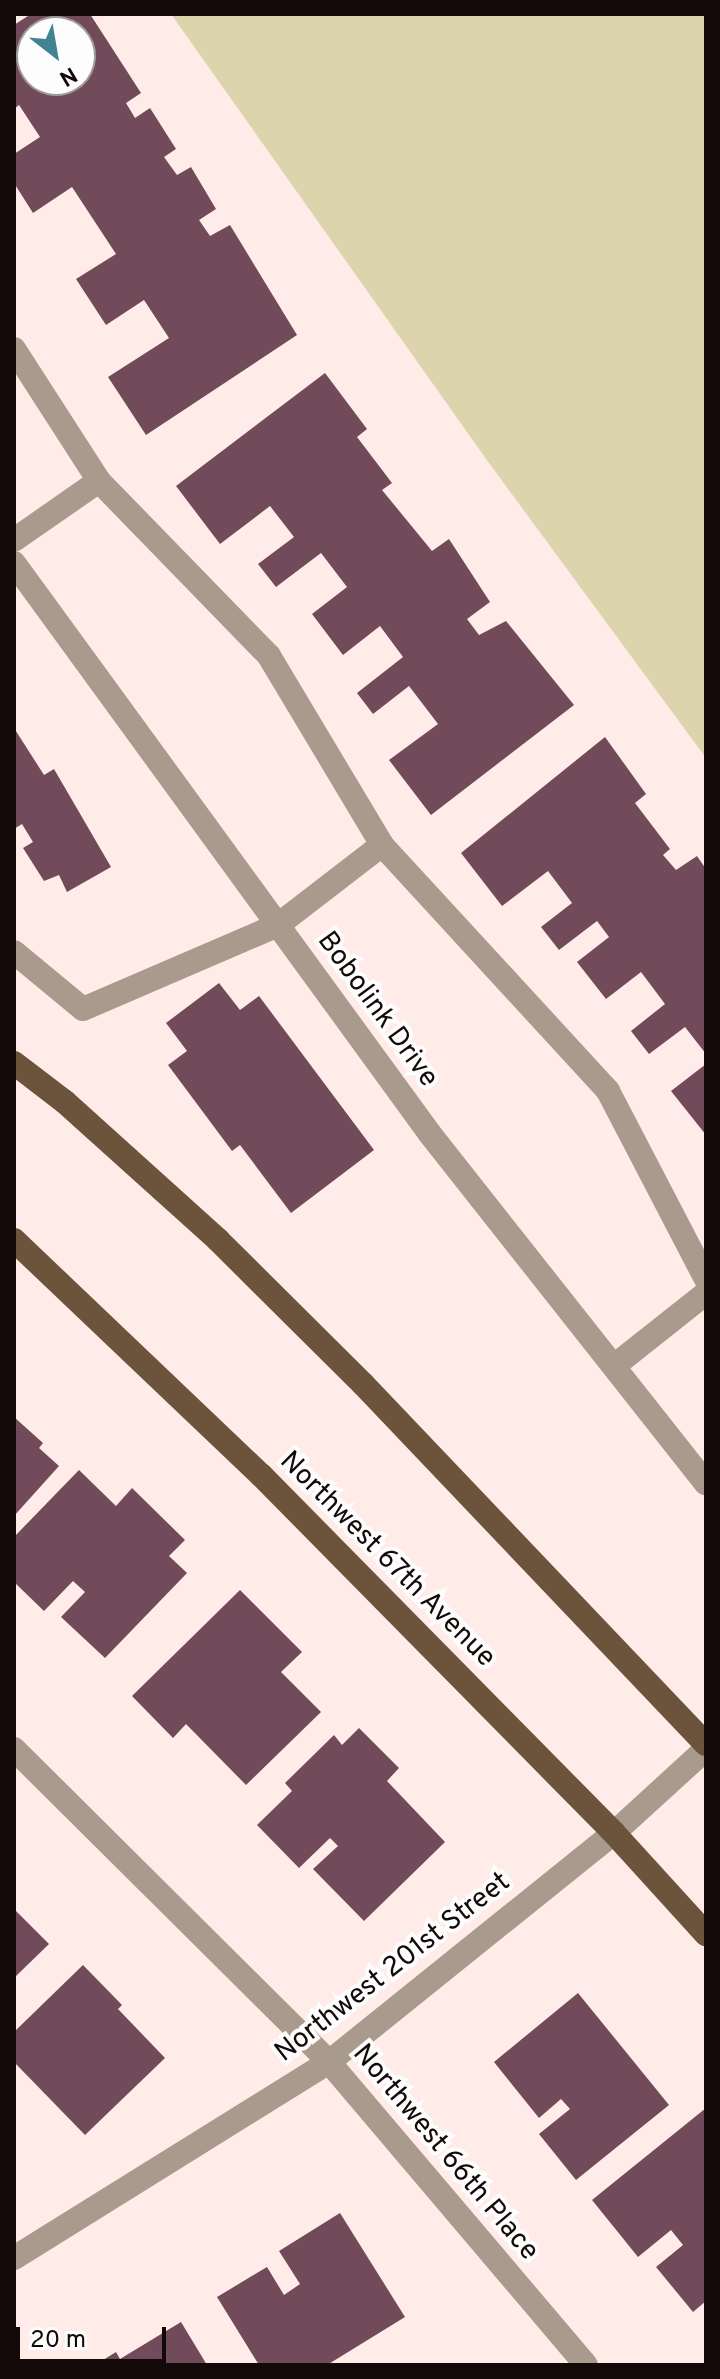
<!DOCTYPE html>
<style>
body{margin:0}
#map{position:relative;width:720px;height:2379px;overflow:hidden;background:#ffebe7;font-family:Overpass,sans-serif}
div>[style]{position:absolute}
.green>*{inset:0;background:#dcd4ac}
.building>*{inset:0;background:#724b5b}
.minor>*{height:24px;margin:-12px;padding:0 12px;transform-origin:12px;border-radius:12px;background:#a89a8d}
.major>*{height:24px;margin:-12px;padding:0 12px;transform-origin:12px;border-radius:12px;background:#6c533c}
span{translate:-50% -50%;white-space:nowrap;text-align:center;line-height:1.15;-webkit-text-stroke:8px #fdfdfd;paint-order:stroke}
.street-label{font-size:28px;color:#130908}
.frame{position:absolute;inset:0;border:16px solid #130908;pointer-events:none}
.north{position:absolute;left:16px;top:16px;width:80px;height:80px;box-sizing:border-box;background:#fdfdfd;border:2px solid #9f9b9b;border-radius:50%;rotate:149deg;font-size:22px;font-weight:700;line-height:32px;text-align:center;color:#130908}
.north::after{content:'';display:block;margin:auto;width:28px;height:36px;background:#408493;clip-path:polygon(50% 0,100% 100%,50% 72%,0 100%)}
.scale{position:absolute;left:16px;top:2327px;width:150px;height:36px;box-sizing:border-box;border:4px solid #130908;border-top:0;padding-left:10px;font-size:24px;line-height:28px;white-space:nowrap;color:#130908;-webkit-text-stroke:6px #fdfdfd;paint-order:stroke}
</style>
<div id="map">
<div class="green">
<i style="clip-path:polygon(171px 14px,706px 14px,706px 758px,489px 463px)"></i>
</div>
<div class="building">
<i style="clip-path:polygon(evenodd,31px 14px,90px 14px,141px 93px,126px 103px,135px 118px,150px 108px,176px 149px,164px 157px,177px 175px,191px 167px,216px 209px,199px 220px,210px 236px,230px 225px,297px 335px,146px 435px,108px 377px,169px 338px,144px 300px,106px 325px,76px 279px,116px 254px,72px 187px,33px 213px,14px 183px,14px 154px,40px 137px,19px 105px,14px 109px,14px 25px,31px 14px,32px 32px,80px 32px,80px 80px,32px 80px,32px 32px)"></i>
<i style="clip-path:polygon(325px 373px,367px 429px,357px 437px,392px 483px,382px 490px,432px 551px,449px 539px,490px 602px,467px 619px,479px 635px,506px 621px,574px 705px,431px 815px,389px 760px,438px 724px,409px 686px,373px 714px,357px 693px,403px 657px,380px 626px,343px 655px,312px 614px,347px 587px,321px 553px,276px 587px,258px 564px,294px 537px,270px 506px,220px 544px,176px 486px)"></i>
<i style="clip-path:polygon(14px 728px,44px 775px,54px 769px,111px 867px,67px 892px,59px 875px,44px 881px,23px 848px,33px 842px,22px 824px,14px 829px)"></i>
<i style="clip-path:polygon(605px 737px,646px 794px,635px 803px,670px 849px,663px 855px,676px 870px,697px 856px,706px 869px,706px 1054px,685px 1027px,649px 1054px,631px 1031px,665px 1004px,641px 972px,606px 999px,577px 962px,609px 937px,597px 921px,559px 950px,541px 927px,572px 903px,548px 871px,502px 906px,461px 853px)"></i>
<i style="clip-path:polygon(219px 983px,240px 1010px,259px 996px,374px 1150px,291px 1213px,240px 1145px,232px 1151px,168px 1065px,187px 1051px,166px 1023px)"></i>
<i style="clip-path:polygon(706px 1064px,706px 1135px,671px 1091px)"></i>
<i style="clip-path:polygon(14px 1417px,43px 1443px,39px 1448px,59px 1466px,14px 1516px)"></i>
<i style="clip-path:polygon(79px 1470px,116px 1506px,132px 1488px,185px 1540px,169px 1556px,187px 1573px,105px 1658px,61px 1617px,85px 1592px,73px 1581px,44px 1611px,14px 1582px,14px 1537px)"></i>
<i style="clip-path:polygon(240px 1590px,302px 1652px,281px 1672px,321px 1712px,246px 1785px,186px 1724px,173px 1738px,132px 1696px)"></i>
<i style="clip-path:polygon(359px 1728px,399px 1768px,387px 1781px,445px 1842px,364px 1921px,313px 1869px,338px 1846px,330px 1838px,299px 1868px,257px 1825px,292px 1791px,285px 1783px,334px 1735px,342px 1745px)"></i>
<i style="clip-path:polygon(14px 1909px,49px 1944px,14px 1978px)"></i>
<i style="clip-path:polygon(83px 1965px,122px 2005px,118px 2009px,165px 2058px,85px 2135px,14px 2062px,14px 2032px)"></i>
<i style="clip-path:polygon(578px 1993px,669px 2105px,576px 2180px,539px 2134px,570px 2109px,561px 2099px,539px 2118px,494px 2062px)"></i>
<i style="clip-path:polygon(706px 2108px,706px 2301px,693px 2312px,656px 2267px,683px 2245px,671px 2230px,638px 2257px,592px 2200px)"></i>
<i style="clip-path:polygon(340px 2213px,405px 2317px,327px 2365px,259px 2365px,217px 2297px,267px 2267px,284px 2295px,300px 2284px,279px 2251px)"></i>
<i style="clip-path:polygon(181px 2322px,207px 2365px,95px 2365px,116px 2352px,120px 2359px)"></i>
</div>
<div class="minor">
<i style="left:14px;top:349px;width:157px;rotate:57.2deg"></i>
<i style="left:99px;top:481px;width:244px;rotate:45.8deg"></i>
<i style="left:269px;top:656px;width:220px;rotate:59.1deg"></i>
<i style="left:382px;top:845px;width:334px;rotate:47.4deg"></i>
<i style="left:608px;top:1091px;width:212px;rotate:62.5deg"></i>
<i style="left:14px;top:540px;width:103px;rotate:-34.8deg"></i>
<i style="left:14px;top:563px;width:706px;rotate:53.92deg"></i>
<i style="left:430px;top:1134px;width:445px;rotate:51.7deg"></i>
<i style="left:14px;top:952px;width:89px;rotate:39.6deg"></i>
<i style="left:83px;top:1009px;width:212px;rotate:-23.3deg"></i>
<i style="left:278px;top:925px;width:131px;rotate:-37.6deg"></i>
<i style="left:614px;top:1366px;width:117px;rotate:-38.4deg"></i>
<i style="left:14px;top:1749px;width:444px;rotate:44.8deg"></i>
<i style="left:329px;top:2062px;width:397px;rotate:49.7deg"></i>
<i style="left:14px;top:2258px;width:371px;rotate:-31.9deg"></i>
<i style="left:329px;top:2062px;width:366px;rotate:-38.8deg"></i>
<i style="left:614px;top:1833px;width:125px;rotate:-42.4deg"></i>
</div>
<div class="major">
<i style="left:14px;top:1063px;width:64px;rotate:37.4deg"></i>
<i style="left:65px;top:1102px;width:206px;rotate:42deg"></i>
<i style="left:218px;top:1240px;width:204px;rotate:44.8deg"></i>
<i style="left:363px;top:1384px;width:497px;rotate:46.4deg"></i>
<i style="left:14px;top:1240px;width:341px;rotate:43.6deg"></i>
<i style="left:261px;top:1475px;width:503px;rotate:45.4deg"></i>
<i style="left:614px;top:1833px;width:137px;rotate:47.7deg"></i>
</div>
<div class="street-label">
<span style="left:377px;top:1010px;rotate:54deg">Bobolink Drive</span>
<span style="left:387px;top:1560px;rotate:45deg">Northwest 67th Avenue</span>
<span style="left:393px;top:1968px;rotate:-38deg">Northwest 201st Street</span>
<span style="left:445px;top:2153px;rotate:50deg">Northwest 66th Place</span>
</div>
<div class="frame"></div>
<div class="north">N</div>
<div class="scale">20 m</div>
</div>
